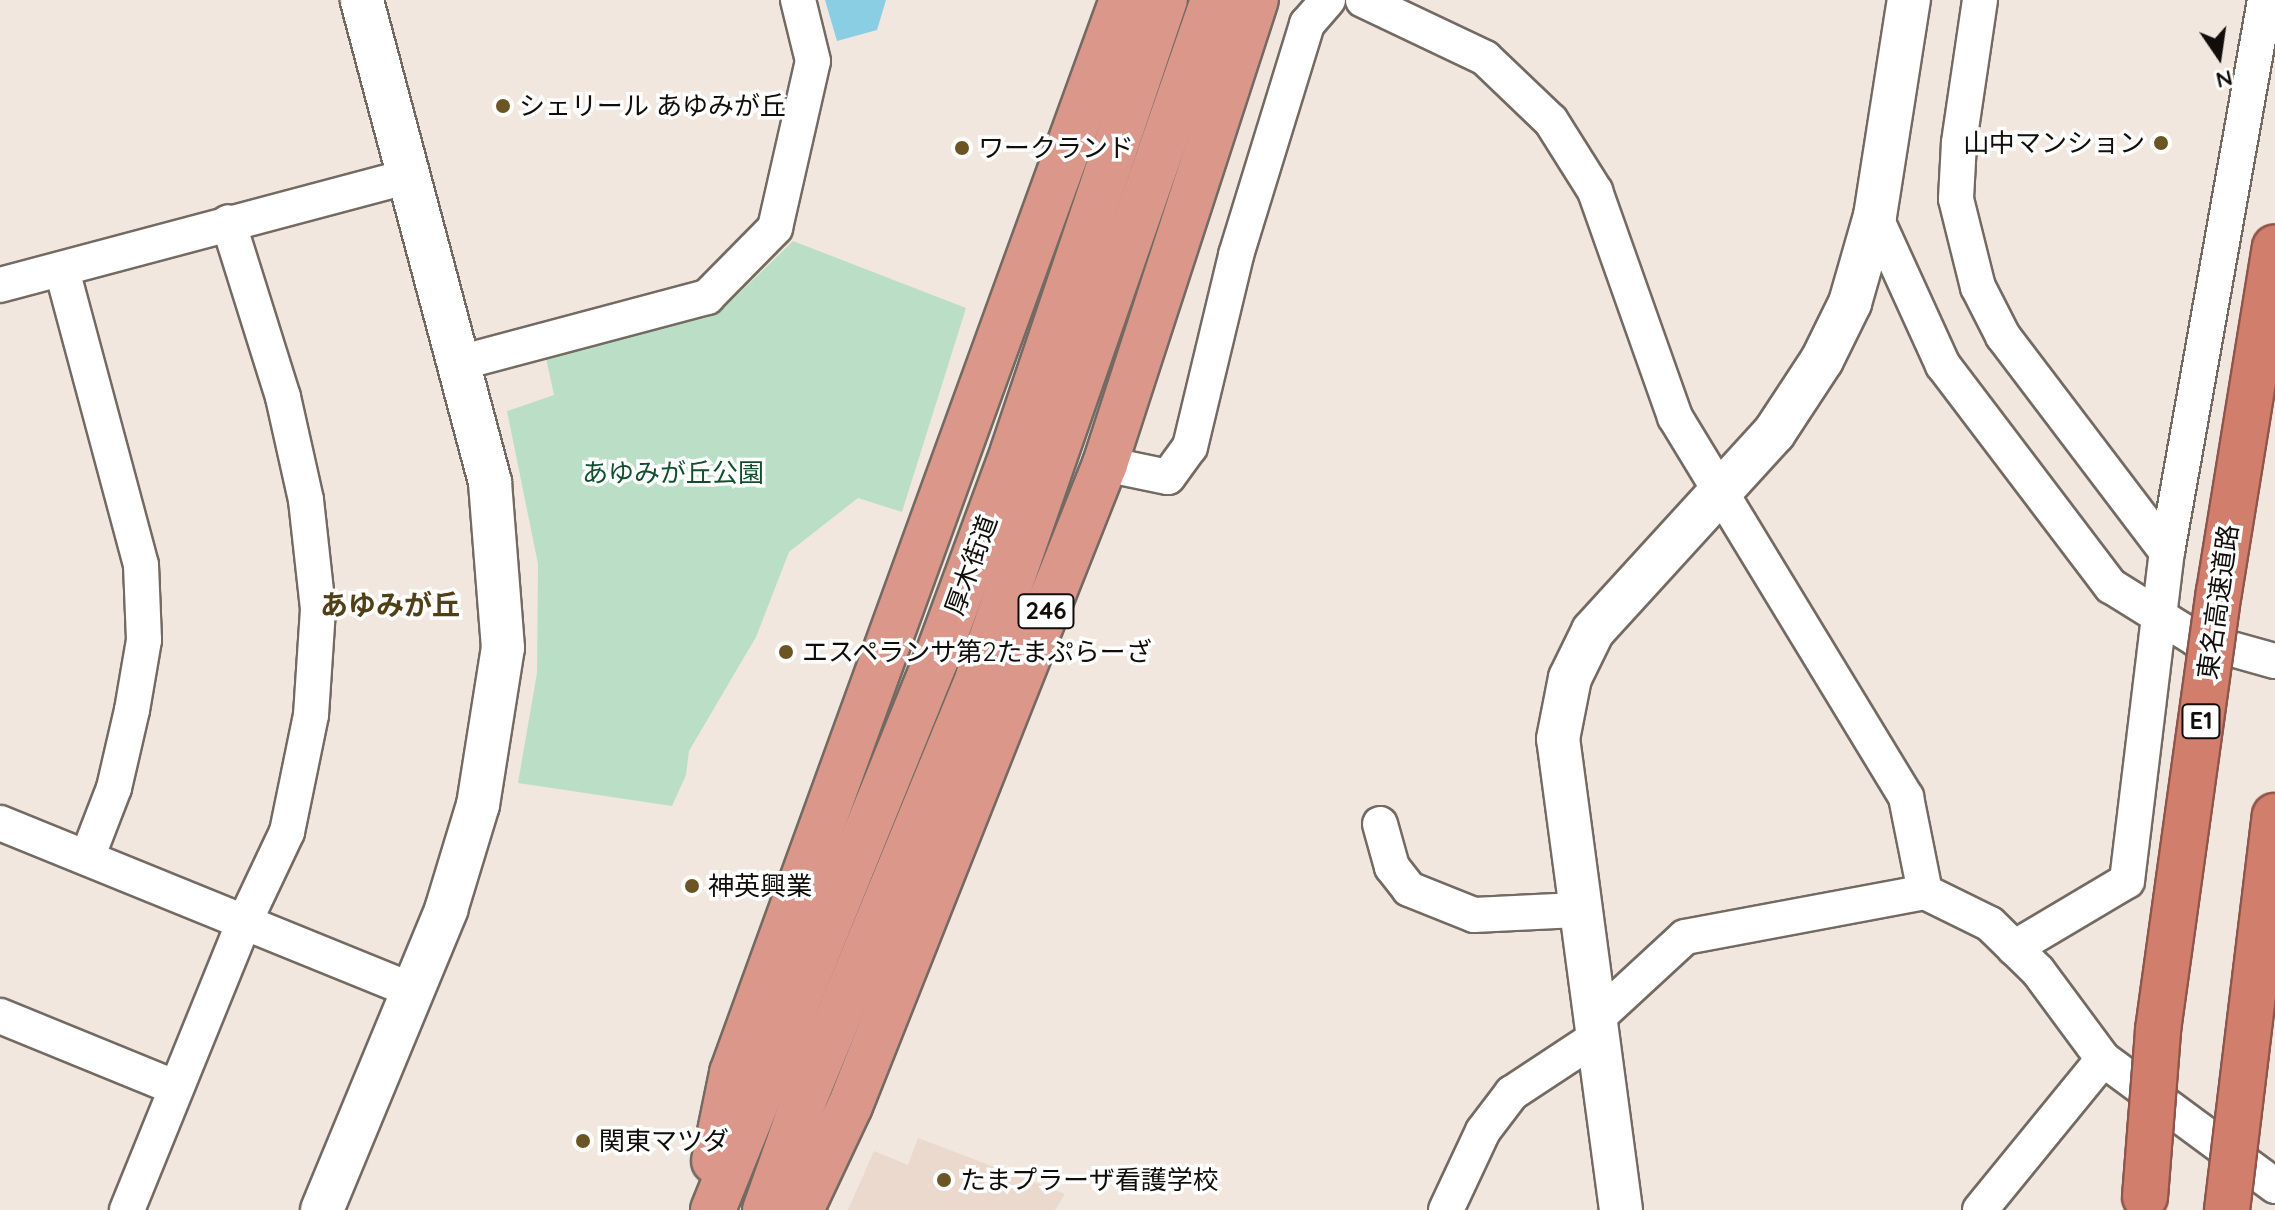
<!DOCTYPE html>
<meta charset="utf-8">
<style>
body{margin:0}
#map{position:relative;width:2275px;height:1210px;overflow:hidden;background:#f1e7df;font-family:Quicksand,"Noto Sans JP",sans-serif}
div>[style]{position:absolute}
.built>*{inset:0;background:#ead9cc}
.green>*{inset:0;background:#bbdfc6}
.water>*{inset:0;background:#8acee4}
.roads{filter:drop-shadow(2px 0 #736a63) drop-shadow(-2px 0 #736a63) drop-shadow(0 2px #736a63) drop-shadow(0 -2px #736a63)}
.minor>*{height:34px;margin:-17px;padding:0 17px;transform-origin:17px;border-radius:17px;background:#fff}
.tertiary>*{height:42px;margin:-21px;padding:0 21px;transform-origin:21px;border-radius:21px;background:#fff}
.trunk>*{height:44px;margin:-22px;padding:0 22px;transform-origin:22px;border-radius:22px;background:#db988a}
.bridges{filter:drop-shadow(2px 0 #8e564b) drop-shadow(-2px 0 #8e564b) drop-shadow(0 2px #8e564b) drop-shadow(0 -2px #8e564b)}
.motorway-bridge>*{height:44px;margin:-22px;padding:0 22px;transform-origin:22px;border-radius:22px;background:#d27e6d}
.dots>*{width:22px;height:22px;translate:-50% -50%;box-sizing:border-box;border:4px solid #fff;border-radius:50%}
span{translate:-50% -50%;white-space:nowrap;text-align:center;line-height:1.15;-webkit-text-stroke:7px #fff;paint-order:stroke}
.shield-label span{padding:2px 6px;background:#fff;border:2px solid;border-radius:6px;-webkit-text-stroke-width:0}
.shield-label{font-size:24px;color:#100d0b;font-weight:700}
.poi-label{font-size:26px;color:#100d0b}
.left{translate:0 -50%;text-align:left}
.right{translate:-100% -50%;text-align:right}
.park-label{font-size:26px;color:#114f2e}
.street-label{font-size:26px;color:#100d0b}
.neighbourhood-label{font-size:28px;color:#513f18;font-weight:700}
.north{position:absolute;left:2179px;top:16px;width:80px;height:80px;-webkit-text-stroke:6px #fff;paint-order:stroke;rotate:167deg;font-size:22px;font-weight:700;line-height:32px;text-align:center;color:#100d0b}
.north::after{content:'';display:block;margin:auto;width:28px;height:36px;background:#100d0b;clip-path:polygon(50% 0,100% 100%,50% 72%,0 100%)}
</style>
<div id="map">
<div class="built">
<i style="clip-path:polygon(918px 1138px,1065px 1194px,1055px 1210px,848px 1210px,874px 1151px,908px 1165px)"></i>
</div>
<div class="green">
<i style="clip-path:polygon(793px 241px,966px 308px,902px 512px,858px 498px,789px 552px,756px 637px,689px 751px,686px 775px,672px 806px,518px 783px,537px 673px,538px 564px,507px 411px,554px 395px,546px 358px,720px 312px)"></i>
</div>
<div class="water">
<i style="clip-path:polygon(825px 0,886px 0,877px 30px,837px 41px)"></i>
</div>
<div class="roads">
<div class="minor">
<i style="left:1363px;top:0;width:135px;rotate:25.4deg"></i>
<i style="left:1485px;top:58px;width:91px;rotate:43.7deg"></i>
<i style="left:1551px;top:121px;width:83px;rotate:57.8deg"></i>
<i style="left:1595px;top:191px;width:240px;rotate:70.5deg"></i>
<i style="left:1675px;top:417px;width:445px;rotate:58.7deg"></i>
<i style="left:1906px;top:797px;width:97px;rotate:78.7deg"></i>
<i style="left:1980px;top:0;width:145px;rotate:98.4deg"></i>
<i style="left:1959px;top:143px;width:56px;rotate:93.1deg"></i>
<i style="left:1956px;top:199px;width:91px;rotate:76deg"></i>
<i style="left:1978px;top:287px;width:55px;rotate:63deg"></i>
<i style="left:2003px;top:336px;width:271px;rotate:52.8deg"></i>
<i style="left:1875px;top:216px;width:164px;rotate:65.5deg"></i>
<i style="left:1943px;top:365px;width:278px;rotate:52.8deg"></i>
<i style="left:2111px;top:586px;width:100px;rotate:31.9deg"></i>
<i style="left:2196px;top:639px;width:82px;rotate:15.6deg"></i>
<i style="left:62px;top:270px;width:305px;rotate:75deg"></i>
<i style="left:141px;top:565px;width:75px;rotate:87.7deg"></i>
<i style="left:144px;top:640px;width:71px;rotate:99.7deg"></i>
<i style="left:132px;top:710px;width:80px;rotate:103deg"></i>
<i style="left:114px;top:788px;width:75px;rotate:111.1deg"></i>
<i style="left:0;top:285px;width:423px;rotate:-14.9deg"></i>
<i style="left:459px;top:363px;width:257px;rotate:-14.9deg"></i>
<i style="left:707px;top:297px;width:97px;rotate:-45.4deg"></i>
<i style="left:775px;top:228px;width:171px;rotate:-77.2deg"></i>
<i style="left:813px;top:61px;width:63px;rotate:-103.8deg"></i>
<i style="left:1105px;top:464px;width:64px;rotate:11.7deg"></i>
<i style="left:1168px;top:477px;width:37px;rotate:-54deg"></i>
<i style="left:1190px;top:447px;width:197px;rotate:-76.5deg"></i>
<i style="left:1236px;top:255px;width:242px;rotate:-72.9deg"></i>
<i style="left:1307px;top:24px;width:32px;rotate:-49deg"></i>
<i style="left:0;top:823px;width:444px;rotate:22.1deg"></i>
<i style="left:1380px;top:824px;width:45px;rotate:74.4deg"></i>
<i style="left:1392px;top:867px;width:28px;rotate:52deg"></i>
<i style="left:1409px;top:889px;width:70px;rotate:21.8deg"></i>
<i style="left:1474px;top:915px;width:103px;rotate:-2.8deg"></i>
<i style="left:2014px;top:948px;width:131px;rotate:-30.7deg"></i>
<i style="left:2127px;top:881px;width:331px;rotate:-83.1deg"></i>
<i style="left:2167px;top:552px;width:561px;rotate:-79.93deg"></i>
<i style="left:0;top:1016px;width:190px;rotate:22.2deg"></i>
<i style="left:1595px;top:1020px;width:122px;rotate:-42.7deg"></i>
<i style="left:1685px;top:937px;width:244px;rotate:-10.6deg"></i>
<i style="left:1925px;top:892px;width:72px;rotate:26.2deg"></i>
<i style="left:1990px;top:924px;width:67px;rotate:44.4deg"></i>
<i style="left:2038px;top:971px;width:109px;rotate:53.5deg"></i>
<i style="left:2103px;top:1059px;width:214px;rotate:36.4deg"></i>
<i style="left:127px;top:1210px;width:308px;rotate:-67.9deg"></i>
<i style="left:243px;top:925px;width:103px;rotate:-64.7deg"></i>
<i style="left:287px;top:832px;width:119px;rotate:-78.4deg"></i>
<i style="left:311px;top:715px;width:106px;rotate:-86.2deg"></i>
<i style="left:318px;top:609px;width:110px;rotate:-96.3deg"></i>
<i style="left:306px;top:500px;width:106px;rotate:-102.6deg"></i>
<i style="left:283px;top:397px;width:183px;rotate:-107.4deg"></i>
<i style="left:1446px;top:1210px;width:87px;rotate:-64.9deg"></i>
<i style="left:1483px;top:1131px;width:48px;rotate:-52.7deg"></i>
<i style="left:1512px;top:1093px;width:102px;rotate:-33.4deg"></i>
<i style="left:1980px;top:1210px;width:195px;rotate:-50.8deg"></i>
</div>
<div class="tertiary">
<i style="left:322px;top:1210px;width:325px;rotate:-67.5deg"></i>
<i style="left:446px;top:910px;width:110px;rotate:-73.1deg"></i>
<i style="left:478px;top:805px;width:159px;rotate:-81deg"></i>
<i style="left:503px;top:648px;width:167px;rotate:-94.5deg"></i>
<i style="left:490px;top:482px;width:499px;rotate:-104.9deg"></i>
<i style="left:1621px;top:1210px;width:475px;rotate:-97.6deg"></i>
<i style="left:1558px;top:739px;width:62px;rotate:-78.9deg"></i>
<i style="left:1570px;top:678px;width:52px;rotate:-63.9deg"></i>
<i style="left:1593px;top:631px;width:268px;rotate:-47.6deg"></i>
<i style="left:1774px;top:433px;width:87px;rotate:-56.7deg"></i>
<i style="left:1822px;top:360px;width:64px;rotate:-63.8deg"></i>
<i style="left:1850px;top:303px;width:91px;rotate:-74deg"></i>
<i style="left:1875px;top:216px;width:219px;rotate:-81.1deg"></i>
</div>
<div class="trunk">
<i style="left:714px;top:1161px;width:90px;rotate:-78.4deg"></i>
<i style="left:732px;top:1073px;width:1142px;rotate:-70.03deg"></i>
<i style="left:713px;top:1210px;width:597px;rotate:-67.95deg"></i>
<i style="left:937px;top:657px;width:220px;rotate:-69.7deg"></i>
<i style="left:1013px;top:451px;width:476px;rotate:-71.4deg"></i>
<i style="left:765px;top:1210px;width:117px;rotate:-70.5deg"></i>
<i style="left:804px;top:1100px;width:457px;rotate:-67.6deg"></i>
<i style="left:978px;top:677px;width:717px;rotate:-70.86deg"></i>
<i style="left:801px;top:1210px;width:115px;rotate:-64.8deg"></i>
<i style="left:850px;top:1106px;width:691px;rotate:-68.34deg"></i>
<i style="left:1105px;top:464px;width:488px;rotate:-72deg"></i>
</div>
</div>
<div class="bridges">
<div class="motorway-bridge">
<i style="left:2145px;top:1197px;width:168px;rotate:-85.5deg"></i>
<i style="left:2158px;top:1030px;width:442px;rotate:-82.1deg"></i>
<i style="left:2219px;top:592px;width:349px;rotate:-80.8deg"></i>
<i style="left:2227px;top:1210px;width:397px;rotate:-83.1deg"></i>
</div>
</div>
<div class="dots">
<i style="left:503px;top:106px;background:#6b5524"></i>
<i style="left:2161px;top:143px;background:#6b5524"></i>
<i style="left:962px;top:148px;background:#6b5524"></i>
<i style="left:786px;top:652px;background:#6b5524"></i>
<i style="left:692px;top:886px;background:#6b5524"></i>
<i style="left:583px;top:1141px;background:#6b5524"></i>
<i style="left:944px;top:1180px;background:#6b5524"></i>
</div>
<div class="shield-label">
<span style="left:1046px;top:611px">246</span>
<span style="left:2201px;top:721px">E1</span>
</div>
<div class="poi-label">
<span class="left" style="left:519px;top:106px">シェリール あゆみが丘</span>
<span class="right" style="left:2145px;top:143px">山中マンション</span>
<span class="left" style="left:978px;top:148px">ワークランド</span>
<span class="left" style="left:802px;top:652px">エスペランサ第2たまぷらーざ</span>
<span class="left" style="left:708px;top:886px">神英興業</span>
<span class="left" style="left:599px;top:1141px">関東マツダ</span>
<span class="left" style="left:960px;top:1180px">たまプラーザ看護学校</span>
</div>
<div class="park-label">
<span style="left:673px;top:473px">あゆみが丘公園</span>
</div>
<div class="street-label">
<span style="left:971px;top:565px;rotate:-70deg">厚木街道</span>
<span style="left:2218px;top:602px;rotate:-82deg">東名高速道路</span>
</div>
<div class="neighbourhood-label">
<span style="left:390px;top:605px">あゆみが丘</span>
</div>
<div class="north">N</div>
</div>
